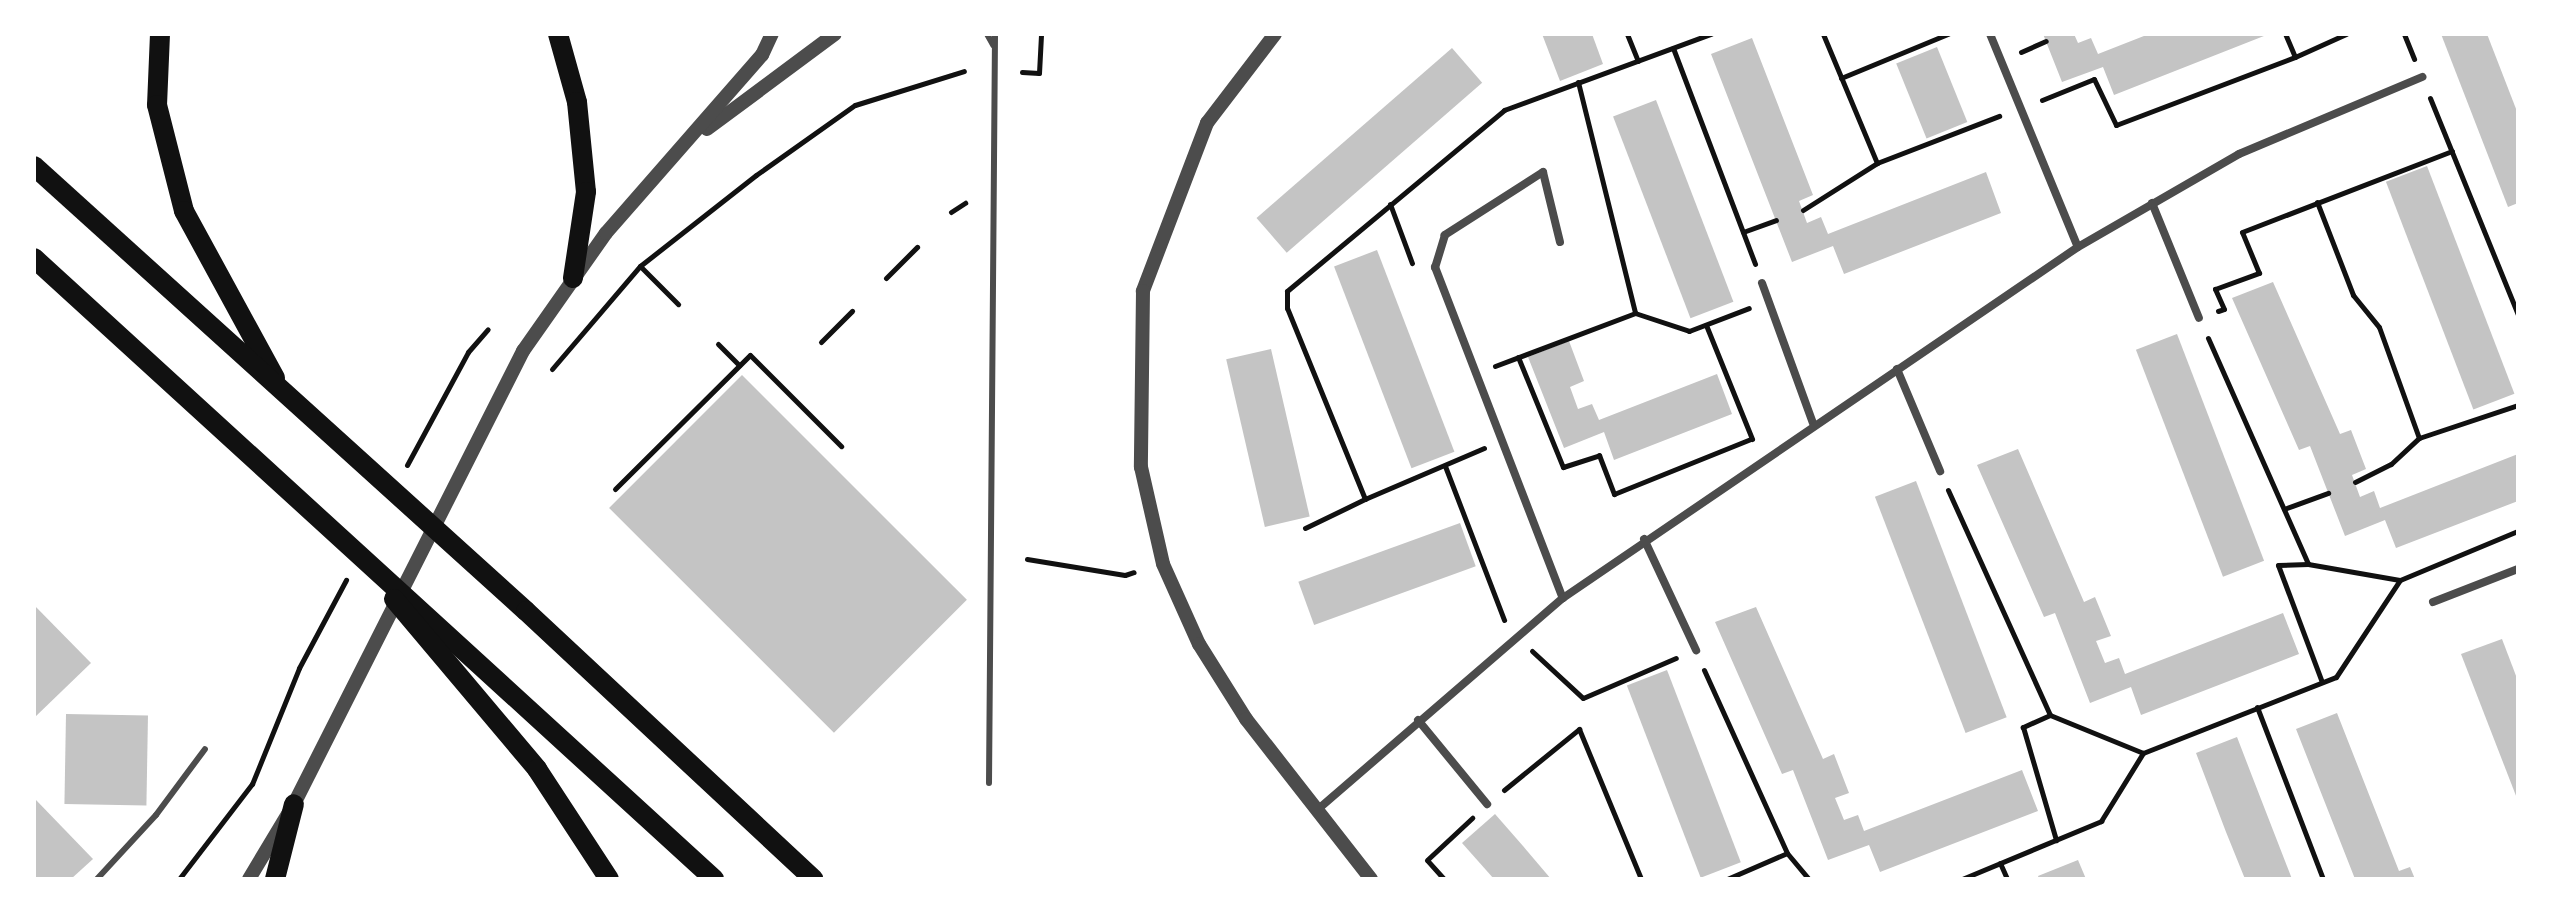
<!DOCTYPE html>
<style>
body{margin:0}
#map{position:relative;width:2552px;height:913px;overflow:hidden;background:#fff;font-family:Inter,sans-serif}
div>[style]{position:absolute}
.building>*{inset:0;background:#c4c4c4;transform-origin:0 0}
.path>*{height:5px;margin:-2.5px;padding:0 2.5px;transform-origin:2.5px;border-radius:2.5px;background:#111}
.service>*{height:6px;margin:-3px;padding:0 3px;transform-origin:3px;border-radius:3px;background:#4c4c4c}
.minor>*{height:8px;margin:-4px;padding:0 4px;transform-origin:4px;border-radius:4px;background:#4c4c4c}
.tertiary>*{height:14px;margin:-7px;padding:0 7px;transform-origin:7px;border-radius:7px;background:#4c4c4c}
.primary>*{height:20px;margin:-10px;padding:0 10px;transform-origin:10px;border-radius:10px;background:#111}
span{translate:-50% -50%;white-space:nowrap;text-align:center;line-height:1.15;-webkit-text-stroke:6px #fff;paint-order:stroke}
.frame{position:absolute;inset:0;border:36px solid #fff;pointer-events:none}
</style>
<div id="map">
<div class="building">
<i style="clip-path:polygon(1542px 34px,1592px 34px,1603px 64px,1560px 81px)"></i>
<i style="clip-path:polygon(2043px 34px,2074px 34px,2078px 43px,2091px 38px,2098px 54px,2149px 34px,2269px 34px,2114px 95px,2103px 67px,2062px 82px)"></i>
<i style="clip-path:polygon(2441px 34px,2487px 34px,2518px 114px,2518px 203px,2508px 207px)"></i>
<i style="clip-path:polygon(1752px 38px,1813px 195px,1799px 201px,1807px 223px,1821px 217px,1828px 234px,1986px 172px,2001px 213px,1844px 274px,1833px 246px,1792px 262px,1711px 54px)"></i>
<i style="left:1937px;top:47px;width:81px;height:44px;rotate:68deg"></i>
<i style="left:1452px;top:48px;width:46px;height:259px;rotate:49deg"></i>
<i style="left:1656px;top:100px;width:216px;height:46px;rotate:69deg"></i>
<i style="left:2427px;top:166px;width:244px;height:44px;rotate:69deg"></i>
<i style="left:1377px;top:250px;width:216px;height:46px;rotate:69deg"></i>
<i style="clip-path:polygon(2273px 282px,2340px 434px,2351px 430px,2366px 469px,2352px 475px,2360px 497px,2374px 491px,2380px 508px,2518px 454px,2518px 501px,2396px 548px,2385px 520px,2345px 536px,2310px 446px,2299px 450px,2232px 298px)"></i>
<i style="left:2177px;top:334px;width:243px;height:44px;rotate:69deg"></i>
<i style="clip-path:polygon(1569px 341px,1584px 381px,1570px 387px,1578px 409px,1592px 404px,1599px 420px,1717px 374px,1732px 414px,1614px 460px,1604px 432px,1564px 448px,1528px 357px)"></i>
<i style="left:1271px;top:349px;width:172px;height:46px;rotate:77deg"></i>
<i style="left:742px;top:375px;width:318px;height:188px;rotate:45deg"></i>
<i style="clip-path:polygon(2018px 449px,2084px 602px,2095px 597px,2111px 636px,2096px 641px,2105px 663px,2119px 658px,2125px 674px,2283px 613px,2299px 654px,2141px 715px,2131px 687px,2090px 703px,2055px 613px,2044px 617px,1977px 465px)"></i>
<i style="left:1916px;top:481px;width:253px;height:44px;rotate:69deg"></i>
<i style="left:1460px;top:523px;width:46px;height:172px;rotate:70deg"></i>
<i style="clip-path:polygon(34px 605px,91px 663px,34px 718px)"></i>
<i style="clip-path:polygon(1756px 607px,1823px 759px,1834px 754px,1849px 793px,1835px 798px,1844px 820px,1858px 815px,1864px 831px,2022px 770px,2038px 811px,1880px 872px,1869px 845px,1828px 860px,1793px 770px,1782px 774px,1715px 622px)"></i>
<i style="clip-path:polygon(2502px 639px,2518px 681px,2518px 801px,2461px 654px)"></i>
<i style="left:1667px;top:670px;width:206px;height:43px;rotate:69deg"></i>
<i style="clip-path:polygon(2337px 713px,2399px 871px,2410px 867px,2415px 879px,2355px 879px,2296px 729px)"></i>
<i style="left:66px;top:714px;width:82px;height:90px;rotate:1deg"></i>
<i style="clip-path:polygon(2237px 737px,2252px 776px,2292px 879px,2245px 879px,2226px 832px,2196px 753px)"></i>
<i style="clip-path:polygon(36px 800px,93px 859px,71px 879px,34px 879px)"></i>
<i style="clip-path:polygon(1495px 814px,1523px 846px,1551px 879px,1494px 879px,1462px 843px)"></i>
<i style="clip-path:polygon(2078px 860px,2086px 879px,2039px 879px,2038px 876px)"></i>
</div>
<div class="path">
<i style="left:1627px;top:34px;width:29px;rotate:68deg"></i>
<i style="left:1823px;top:34px;width:140px;rotate:67.3deg"></i>
<i style="left:2404px;top:34px;width:27px;rotate:68deg"></i>
<i style="left:1673px;top:48px;width:231px;rotate:69.2deg"></i>
<i style="left:2021px;top:52px;width:27px;rotate:-24deg"></i>
<i style="left:2295px;top:57px;width:56px;rotate:-24.3deg"></i>
<i style="left:1022px;top:72px;width:17px;rotate:3deg"></i>
<i style="left:1039px;top:73px;width:39px;rotate:-87deg"></i>
<i style="left:1841px;top:78px;width:116px;rotate:-22.4deg"></i>
<i style="left:1578px;top:82px;width:238px;rotate:76.1deg"></i>
<i style="left:2430px;top:98px;width:234px;rotate:67.9deg"></i>
<i style="left:2042px;top:100px;width:56px;rotate:-22deg"></i>
<i style="left:2094px;top:79px;width:51px;rotate:64.4deg"></i>
<i style="left:2116px;top:125px;width:191px;rotate:-20.8deg"></i>
<i style="left:2295px;top:57px;width:25px;rotate:-113deg"></i>
<i style="left:2317px;top:202px;width:100px;rotate:68.8deg"></i>
<i style="left:2353px;top:295px;width:41px;rotate:50.9deg"></i>
<i style="left:2379px;top:327px;width:118px;rotate:70.2deg"></i>
<i style="left:1390px;top:204px;width:63px;rotate:69.6deg"></i>
<i style="left:1803px;top:210px;width:88px;rotate:-32.4deg"></i>
<i style="left:1877px;top:163px;width:131px;rotate:-21.1deg"></i>
<i style="left:951px;top:212px;width:17px;rotate:-33deg"></i>
<i style="left:1743px;top:232px;width:35px;rotate:-20deg"></i>
<i style="left:640px;top:266px;width:54px;rotate:45deg"></i>
<i style="left:886px;top:278px;width:44px;rotate:-45deg"></i>
<i style="left:2218px;top:311px;width:6px;rotate:-18deg"></i>
<i style="left:2224px;top:309px;width:22px;rotate:-114deg"></i>
<i style="left:2215px;top:289px;width:47px;rotate:-20deg"></i>
<i style="left:2259px;top:273px;width:44px;rotate:-112.5deg"></i>
<i style="left:2242px;top:232px;width:225px;rotate:-21.1deg"></i>
<i style="left:1706px;top:325px;width:123px;rotate:68deg"></i>
<i style="left:2208px;top:338px;width:247px;rotate:66.1deg"></i>
<i style="left:2308px;top:564px;width:93px;rotate:9.9deg"></i>
<i style="left:821px;top:342px;width:44px;rotate:-45deg"></i>
<i style="left:718px;top:344px;width:30px;rotate:45deg"></i>
<i style="left:1518px;top:357px;width:119px;rotate:67.8deg"></i>
<i style="left:1563px;top:467px;width:38px;rotate:-18deg"></i>
<i style="left:1599px;top:455px;width:42px;rotate:69deg"></i>
<i style="left:1614px;top:494px;width:148px;rotate:-21.9deg"></i>
<i style="left:1495px;top:366px;width:150px;rotate:-20.7deg"></i>
<i style="left:1635px;top:313px;width:57px;rotate:18.4deg"></i>
<i style="left:1689px;top:331px;width:64px;rotate:-21deg"></i>
<i style="left:552px;top:369px;width:135px;rotate:-49.5deg"></i>
<i style="left:640px;top:266px;width:147px;rotate:-38.1deg"></i>
<i style="left:756px;top:175px;width:121px;rotate:-35.3deg"></i>
<i style="left:855px;top:105px;width:114px;rotate:-17.3deg"></i>
<i style="left:1484px;top:448px;width:129px;rotate:156.8deg"></i>
<i style="left:1365px;top:499px;width:206px;rotate:-112.2deg"></i>
<i style="left:1287px;top:308px;width:17px;rotate:-90deg"></i>
<i style="left:1287px;top:291px;width:283px;rotate:-39.8deg"></i>
<i style="left:1504px;top:110px;width:221px;rotate:-20.2deg"></i>
<i style="left:407px;top:465px;width:128px;rotate:-61.6deg"></i>
<i style="left:468px;top:352px;width:30px;rotate:-49deg"></i>
<i style="left:1445px;top:466px;width:165px;rotate:69deg"></i>
<i style="left:2355px;top:482px;width:40px;rotate:-26.6deg"></i>
<i style="left:2391px;top:464px;width:38px;rotate:-43deg"></i>
<i style="left:2419px;top:438px;width:104px;rotate:-18.4deg"></i>
<i style="left:615px;top:489px;width:190px;rotate:-44.8deg"></i>
<i style="left:750px;top:355px;width:129px;rotate:45deg"></i>
<i style="left:1948px;top:490px;width:247px;rotate:65.6deg"></i>
<i style="left:2050px;top:715px;width:100px;rotate:22.2deg"></i>
<i style="left:2284px;top:509px;width:47px;rotate:-20deg"></i>
<i style="left:1305px;top:528px;width:67px;rotate:-25.8deg"></i>
<i style="left:1027px;top:559px;width:99px;rotate:9.3deg"></i>
<i style="left:1125px;top:575px;width:9px;rotate:-18deg"></i>
<i style="left:2308px;top:564px;width:30px;rotate:178deg"></i>
<i style="left:2278px;top:565px;width:125px;rotate:69.4deg"></i>
<i style="left:1532px;top:651px;width:69px;rotate:42.7deg"></i>
<i style="left:1583px;top:698px;width:101px;rotate:-23.3deg"></i>
<i style="left:1704px;top:670px;width:201px;rotate:65.6deg"></i>
<i style="left:1787px;top:853px;width:34px;rotate:50deg"></i>
<i style="left:2257px;top:707px;width:184px;rotate:69deg"></i>
<i style="left:2050px;top:715px;width:30px;rotate:156deg"></i>
<i style="left:2023px;top:727px;width:118px;rotate:73.7deg"></i>
<i style="left:1504px;top:790px;width:97px;rotate:-39.1deg"></i>
<i style="left:1579px;top:729px;width:162px;rotate:67.5deg"></i>
<i style="left:2000px;top:863px;width:17px;rotate:66deg"></i>
<i style="left:179px;top:879px;width:120px;rotate:-52.5deg"></i>
<i style="left:252px;top:784px;width:125px;rotate:-67.9deg"></i>
<i style="left:299px;top:668px;width:100px;rotate:-61.9deg"></i>
<i style="left:1444px;top:879px;width:25px;rotate:-132deg"></i>
<i style="left:1427px;top:860px;width:62px;rotate:-43deg"></i>
<i style="left:1727px;top:879px;width:65px;rotate:-23.4deg"></i>
<i style="left:1962px;top:879px;width:151px;rotate:-22.6deg"></i>
<i style="left:2101px;top:821px;width:80px;rotate:-58.3deg"></i>
<i style="left:2143px;top:753px;width:207px;rotate:-21.5deg"></i>
<i style="left:2336px;top:677px;width:116px;rotate:-56.6deg"></i>
<i style="left:2400px;top:580px;width:128px;rotate:-22.6deg"></i>
</div>
<div class="service">
<i style="left:987px;top:34px;width:13px;rotate:61deg"></i>
<i style="left:989px;top:783px;width:749px;rotate:-89.54deg"></i>
<i style="left:97px;top:879px;width:87px;rotate:-47.3deg"></i>
<i style="left:156px;top:815px;width:82px;rotate:-53.4deg"></i>
</div>
<div class="minor">
<i style="left:1990px;top:34px;width:230px;rotate:67.6deg"></i>
<i style="left:2152px;top:203px;width:124px;rotate:67.8deg"></i>
<i style="left:1560px;top:242px;width:72px;rotate:-103.7deg"></i>
<i style="left:1543px;top:172px;width:117px;rotate:147.3deg"></i>
<i style="left:1445px;top:235px;width:34px;rotate:107deg"></i>
<i style="left:1435px;top:267px;width:355px;rotate:68.9deg"></i>
<i style="left:1762px;top:283px;width:149px;rotate:70deg"></i>
<i style="left:1897px;top:369px;width:111px;rotate:67.1deg"></i>
<i style="left:1644px;top:539px;width:123px;rotate:64.9deg"></i>
<i style="left:2433px;top:602px;width:91px;rotate:-21.2deg"></i>
<i style="left:1418px;top:720px;width:109px;rotate:50.6deg"></i>
<i style="left:1316px;top:811px;width:326px;rotate:-40.8deg"></i>
<i style="left:1563px;top:598px;width:623px;rotate:-34.28deg"></i>
<i style="left:2078px;top:247px;width:186px;rotate:-30deg"></i>
<i style="left:2239px;top:154px;width:199px;rotate:-22.8deg"></i>
</div>
<div class="tertiary">
<i style="left:1275px;top:34px;width:112px;rotate:127.4deg"></i>
<i style="left:1207px;top:123px;width:180px;rotate:110.9deg"></i>
<i style="left:1143px;top:291px;width:176px;rotate:90.7deg"></i>
<i style="left:1141px;top:467px;width:99px;rotate:77.2deg"></i>
<i style="left:1163px;top:564px;width:88px;rotate:65.8deg"></i>
<i style="left:1199px;top:644px;width:89px;rotate:57.9deg"></i>
<i style="left:1246px;top:719px;width:203px;rotate:52deg"></i>
<i style="left:707px;top:129px;width:159px;rotate:-36.6deg"></i>
<i style="left:249px;top:879px;width:87px;rotate:-59deg"></i>
<i style="left:294px;top:804px;width:508px;rotate:-63.18deg"></i>
<i style="left:523px;top:351px;width:144px;rotate:-54.9deg"></i>
<i style="left:606px;top:233px;width:237px;rotate:-48.8deg"></i>
<i style="left:762px;top:55px;width:23px;rotate:-65deg"></i>
</div>
<div class="primary">
<i style="left:160px;top:34px;width:71px;rotate:92.4deg"></i>
<i style="left:157px;top:105px;width:109px;rotate:75.7deg"></i>
<i style="left:184px;top:211px;width:190px;rotate:61.4deg"></i>
<i style="left:558px;top:34px;width:71px;rotate:74.4deg"></i>
<i style="left:577px;top:102px;width:90px;rotate:84.3deg"></i>
<i style="left:586px;top:192px;width:87px;rotate:98.6deg"></i>
<i style="left:34px;top:166px;width:663px;rotate:42.13deg"></i>
<i style="left:526px;top:611px;width:393px;rotate:43deg"></i>
<i style="left:34px;top:258px;width:921px;rotate:42.4deg"></i>
<i style="left:394px;top:599px;width:222px;rotate:49.9deg"></i>
<i style="left:537px;top:769px;width:131px;rotate:56.8deg"></i>
<i style="left:275px;top:879px;width:77px;rotate:-75.8deg"></i>
</div>
<div class="frame"></div>
</div>
